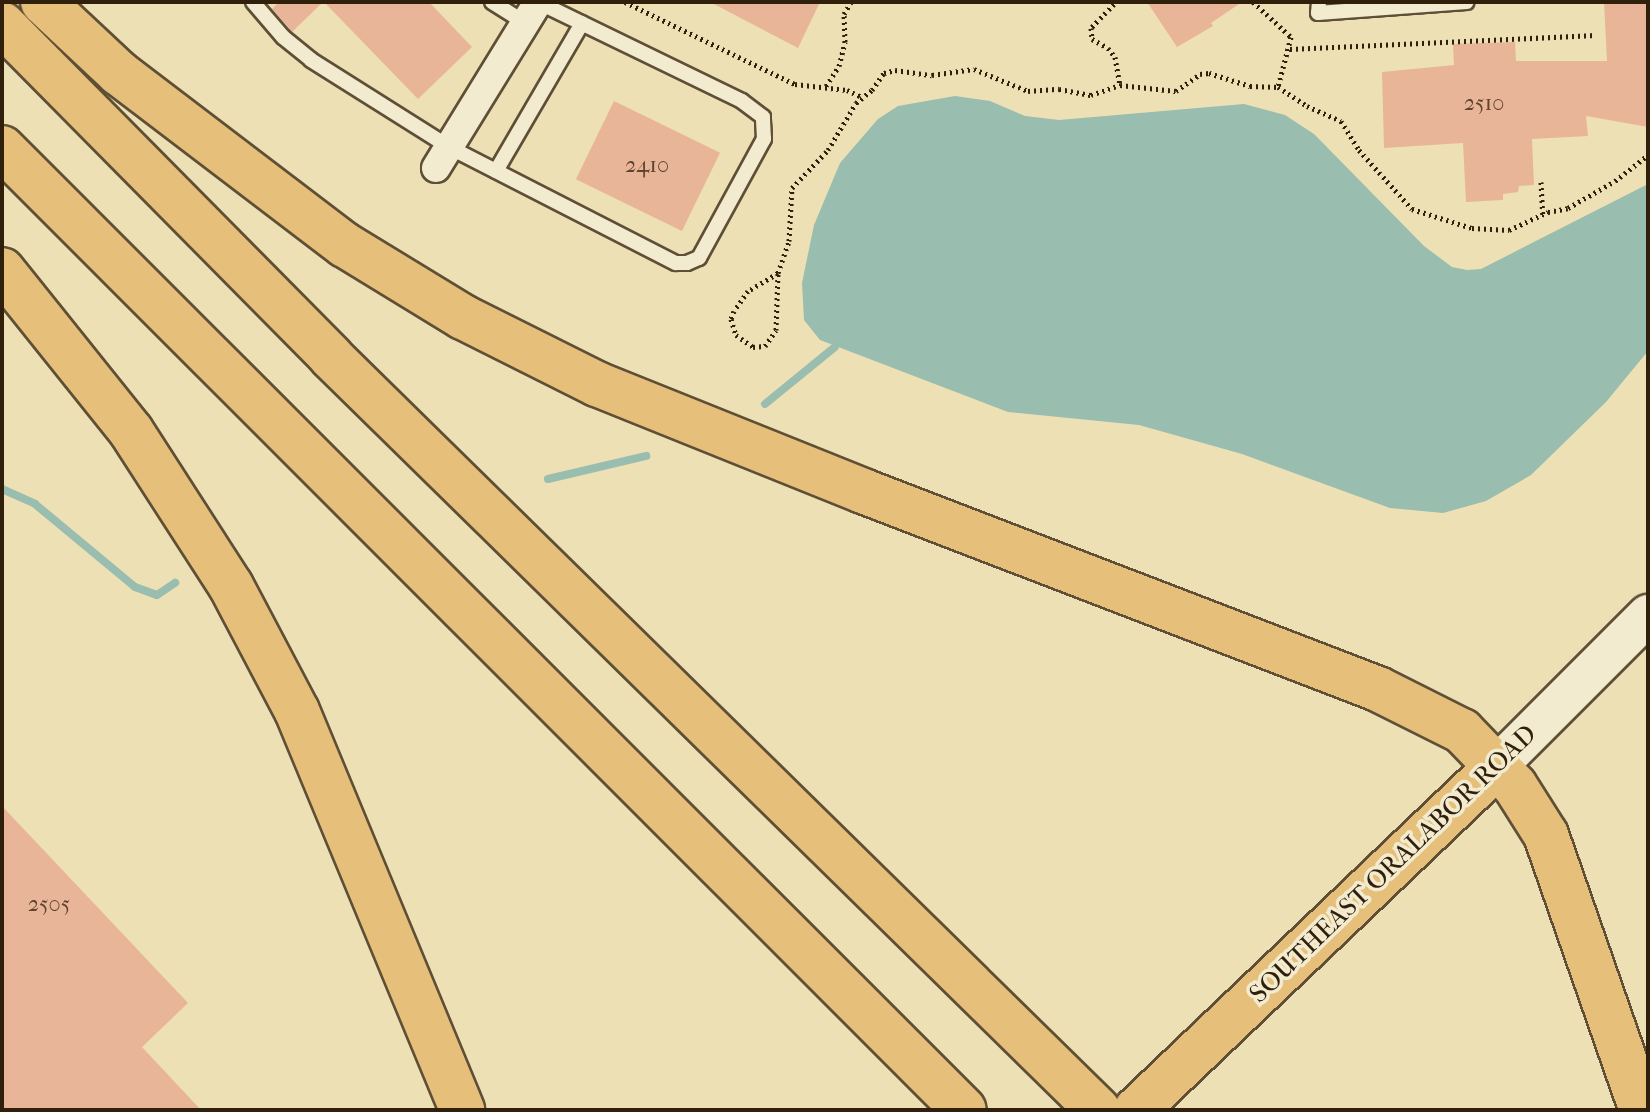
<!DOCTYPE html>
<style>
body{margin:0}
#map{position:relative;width:1650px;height:1112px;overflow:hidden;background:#ede0b5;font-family:"IM FELL French Canon",serif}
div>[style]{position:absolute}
.water>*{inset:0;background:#99bdae}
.stream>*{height:8px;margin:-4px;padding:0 4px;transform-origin:4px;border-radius:4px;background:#99bdae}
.building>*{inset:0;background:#e9b599;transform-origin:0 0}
.path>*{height:5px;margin-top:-2.5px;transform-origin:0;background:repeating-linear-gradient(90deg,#2f1f0b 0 2px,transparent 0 6px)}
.roads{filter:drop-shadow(2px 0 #5e4f36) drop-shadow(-2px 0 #5e4f36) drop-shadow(0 2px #5e4f36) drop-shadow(0 -2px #5e4f36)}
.service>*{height:14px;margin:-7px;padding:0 7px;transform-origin:7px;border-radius:7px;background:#f3ebcf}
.minor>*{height:28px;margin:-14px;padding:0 14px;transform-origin:14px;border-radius:14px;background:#f3ebcf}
.secondary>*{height:40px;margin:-20px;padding:0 20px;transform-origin:20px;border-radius:20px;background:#f3ebcf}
.primary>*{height:44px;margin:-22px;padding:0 22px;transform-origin:22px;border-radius:22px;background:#e6c07a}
.motorway>*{height:44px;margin:-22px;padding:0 22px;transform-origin:22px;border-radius:22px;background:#e6c07a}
span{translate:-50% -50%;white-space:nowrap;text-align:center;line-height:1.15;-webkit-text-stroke:7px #f3ebcf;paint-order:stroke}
.number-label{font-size:22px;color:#5e442e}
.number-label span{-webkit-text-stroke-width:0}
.street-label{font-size:26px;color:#2f1f0b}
.frame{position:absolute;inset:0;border:4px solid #2f1f0b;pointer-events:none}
</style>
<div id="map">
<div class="water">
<i style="clip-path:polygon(955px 96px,990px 101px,1025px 116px,1059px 120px,1244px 104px,1285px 115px,1314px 134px,1424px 246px,1452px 267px,1467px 270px,1481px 269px,1648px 184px,1648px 351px,1606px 402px,1531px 475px,1486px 501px,1443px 513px,1390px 508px,1242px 454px,1139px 425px,1008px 412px,820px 340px,804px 320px,802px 283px,814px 225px,840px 163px,878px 119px,898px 106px)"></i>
</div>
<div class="stream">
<i style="left:765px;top:404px;width:90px;rotate:-39.2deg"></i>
<i style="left:548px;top:479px;width:101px;rotate:-13.2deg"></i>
<i style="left:2px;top:489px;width:36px;rotate:24deg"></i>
<i style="left:35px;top:504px;width:130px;rotate:39.7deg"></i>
<i style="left:135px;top:587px;width:23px;rotate:20deg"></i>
<i style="left:157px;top:595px;width:22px;rotate:-34deg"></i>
</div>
<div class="building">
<i style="clip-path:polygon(279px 2px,323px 2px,292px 32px,272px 9px)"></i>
<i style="clip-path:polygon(324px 2px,429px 2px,472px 47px,418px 99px)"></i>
<i style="clip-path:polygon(710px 2px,820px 2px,798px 48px)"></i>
<i style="clip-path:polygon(1147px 2px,1242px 2px,1211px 23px,1213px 26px,1177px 47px)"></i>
<i style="clip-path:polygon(1604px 2px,1648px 2px,1648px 127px,1586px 116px,1588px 136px,1532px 139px,1534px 185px,1519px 186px,1518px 192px,1503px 194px,1503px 200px,1466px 202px,1463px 143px,1384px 148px,1382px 72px,1454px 65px,1453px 44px,1515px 42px,1516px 61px,1607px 61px)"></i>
<i style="left:614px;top:101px;width:118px;height:87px;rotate:26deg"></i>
<i style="clip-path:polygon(2px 806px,188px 1003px,142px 1047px,201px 1110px,2px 1110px)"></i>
</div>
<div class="path">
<i style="left:625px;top:2px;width:189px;rotate:25.8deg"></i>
<i style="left:795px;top:84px;width:52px;rotate:6.6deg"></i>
<i style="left:847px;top:90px;width:17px;rotate:25deg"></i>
<i style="left:1253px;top:2px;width:52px;rotate:42.6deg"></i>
<i style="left:1291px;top:37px;width:52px;rotate:104.6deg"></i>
<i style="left:1114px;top:4px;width:33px;rotate:134deg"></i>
<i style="left:1091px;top:28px;width:11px;rotate:85deg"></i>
<i style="left:1092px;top:39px;width:18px;rotate:29deg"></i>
<i style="left:1108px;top:48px;width:11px;rotate:52deg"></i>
<i style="left:1115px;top:57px;width:28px;rotate:80deg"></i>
<i style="left:1290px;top:49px;width:306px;rotate:-2.6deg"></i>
<i style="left:826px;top:86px;width:24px;rotate:-57deg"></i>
<i style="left:839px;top:66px;width:25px;rotate:-76deg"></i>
<i style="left:845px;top:42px;width:28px;rotate:-92deg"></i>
<i style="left:844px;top:14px;width:14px;rotate:-60deg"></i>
<i style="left:1541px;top:182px;width:33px;rotate:87deg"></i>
<i style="left:778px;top:273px;width:35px;rotate:149deg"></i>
<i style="left:748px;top:291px;width:24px;rotate:125deg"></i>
<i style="left:734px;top:311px;width:9px;rotate:111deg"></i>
<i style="left:731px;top:319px;width:17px;rotate:73deg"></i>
<i style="left:736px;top:335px;width:21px;rotate:35deg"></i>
<i style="left:753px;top:347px;width:12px;rotate:-5deg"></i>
<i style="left:765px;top:346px;width:19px;rotate:-55deg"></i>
<i style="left:776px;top:330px;width:57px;rotate:-88deg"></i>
<i style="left:778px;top:273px;width:34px;rotate:-71deg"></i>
<i style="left:789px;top:241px;width:53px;rotate:-86.8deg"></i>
<i style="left:792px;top:188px;width:52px;rotate:-46.5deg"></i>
<i style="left:828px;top:150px;width:55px;rotate:-59.2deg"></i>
<i style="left:856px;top:103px;width:21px;rotate:-39deg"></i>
<i style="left:872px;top:90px;width:21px;rotate:-55deg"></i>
<i style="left:884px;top:73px;width:11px;rotate:-15deg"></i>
<i style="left:895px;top:70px;width:37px;rotate:8deg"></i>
<i style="left:932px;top:75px;width:42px;rotate:-8.1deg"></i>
<i style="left:974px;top:69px;width:58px;rotate:22.2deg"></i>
<i style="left:1028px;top:91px;width:31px;rotate:-4deg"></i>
<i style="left:1059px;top:89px;width:33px;rotate:11deg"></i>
<i style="left:1091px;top:95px;width:31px;rotate:-19deg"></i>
<i style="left:1120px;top:85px;width:56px;rotate:6.1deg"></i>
<i style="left:1176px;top:91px;width:29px;rotate:-35deg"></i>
<i style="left:1200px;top:74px;width:9px;rotate:-6deg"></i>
<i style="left:1209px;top:73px;width:43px;rotate:17.6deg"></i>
<i style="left:1250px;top:86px;width:28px;rotate:2deg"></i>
<i style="left:1278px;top:87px;width:35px;rotate:33deg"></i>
<i style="left:1307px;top:106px;width:37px;rotate:24deg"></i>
<i style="left:1341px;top:121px;width:34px;rotate:58deg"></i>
<i style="left:1359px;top:150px;width:79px;rotate:48.1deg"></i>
<i style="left:1412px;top:209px;width:63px;rotate:17.6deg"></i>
<i style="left:1472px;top:228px;width:37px;rotate:3deg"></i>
<i style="left:1509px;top:230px;width:43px;rotate:-24.8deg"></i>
<i style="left:1548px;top:212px;width:20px;rotate:-11deg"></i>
<i style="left:1568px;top:208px;width:54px;rotate:-29.9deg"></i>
<i style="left:1615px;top:181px;width:42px;rotate:-38.2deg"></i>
</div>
<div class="roads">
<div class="service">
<i style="left:253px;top:2px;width:46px;rotate:49.4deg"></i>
<i style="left:283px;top:37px;width:36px;rotate:39deg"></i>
<i style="left:311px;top:60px;width:163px;rotate:32.2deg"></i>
<i style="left:449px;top:147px;width:255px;rotate:27.1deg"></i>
<i style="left:676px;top:263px;width:11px"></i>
<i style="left:687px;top:263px;width:13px;rotate:-23deg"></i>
<i style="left:699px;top:258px;width:136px;rotate:-61.4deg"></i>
<i style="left:764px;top:139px;width:22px;rotate:-93deg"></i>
<i style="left:763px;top:117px;width:26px;rotate:-143deg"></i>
<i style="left:742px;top:101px;width:227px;rotate:-154.1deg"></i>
<i style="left:492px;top:2px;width:40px;rotate:32deg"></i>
<i style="left:1319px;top:2px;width:11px;rotate:95deg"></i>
<i style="left:1318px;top:13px;width:149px;rotate:-4.2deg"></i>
<i style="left:496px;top:171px;width:171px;rotate:-59.8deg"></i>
</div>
<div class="minor">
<i style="left:436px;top:168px;width:195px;rotate:-58.4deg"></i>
</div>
<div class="secondary">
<i style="left:1496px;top:767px;width:215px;rotate:-45deg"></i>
</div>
<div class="primary">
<i style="left:1136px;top:1110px;width:497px;rotate:-43.6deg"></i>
</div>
<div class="motorway">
<i style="left:43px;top:2px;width:104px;rotate:43.1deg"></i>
<i style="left:119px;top:73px;width:284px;rotate:37.3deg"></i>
<i style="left:345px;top:245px;width:138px;rotate:31.4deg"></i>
<i style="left:463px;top:317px;width:150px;rotate:26.6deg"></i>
<i style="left:597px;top:384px;width:287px;rotate:21.9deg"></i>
<i style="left:863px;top:491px;width:552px;rotate:21.03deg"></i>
<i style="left:1378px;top:689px;width:94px;rotate:26.6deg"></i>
<i style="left:1462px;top:731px;width:76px;rotate:46.1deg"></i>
<i style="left:1515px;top:786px;width:58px;rotate:57.7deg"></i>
<i style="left:1546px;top:835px;width:291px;rotate:70.8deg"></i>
<i style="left:2px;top:24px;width:467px;rotate:45.3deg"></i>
<i style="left:330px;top:356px;width:1076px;rotate:44.47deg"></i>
<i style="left:2px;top:148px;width:1360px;rotate:45deg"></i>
<i style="left:2px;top:270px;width:206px;rotate:51.3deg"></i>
<i style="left:131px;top:431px;width:184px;rotate:57.2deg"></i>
<i style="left:231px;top:586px;width:141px;rotate:62.2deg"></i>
<i style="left:297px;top:711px;width:432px;rotate:67.5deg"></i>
</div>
</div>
<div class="number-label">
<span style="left:1484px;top:104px">2510</span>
<span style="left:647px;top:166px">2410</span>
<span style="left:49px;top:905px">2505</span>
</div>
<div class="street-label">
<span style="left:1393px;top:864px;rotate:-44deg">SOUTHEAST ORALABOR ROAD</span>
</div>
<div class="frame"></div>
</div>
